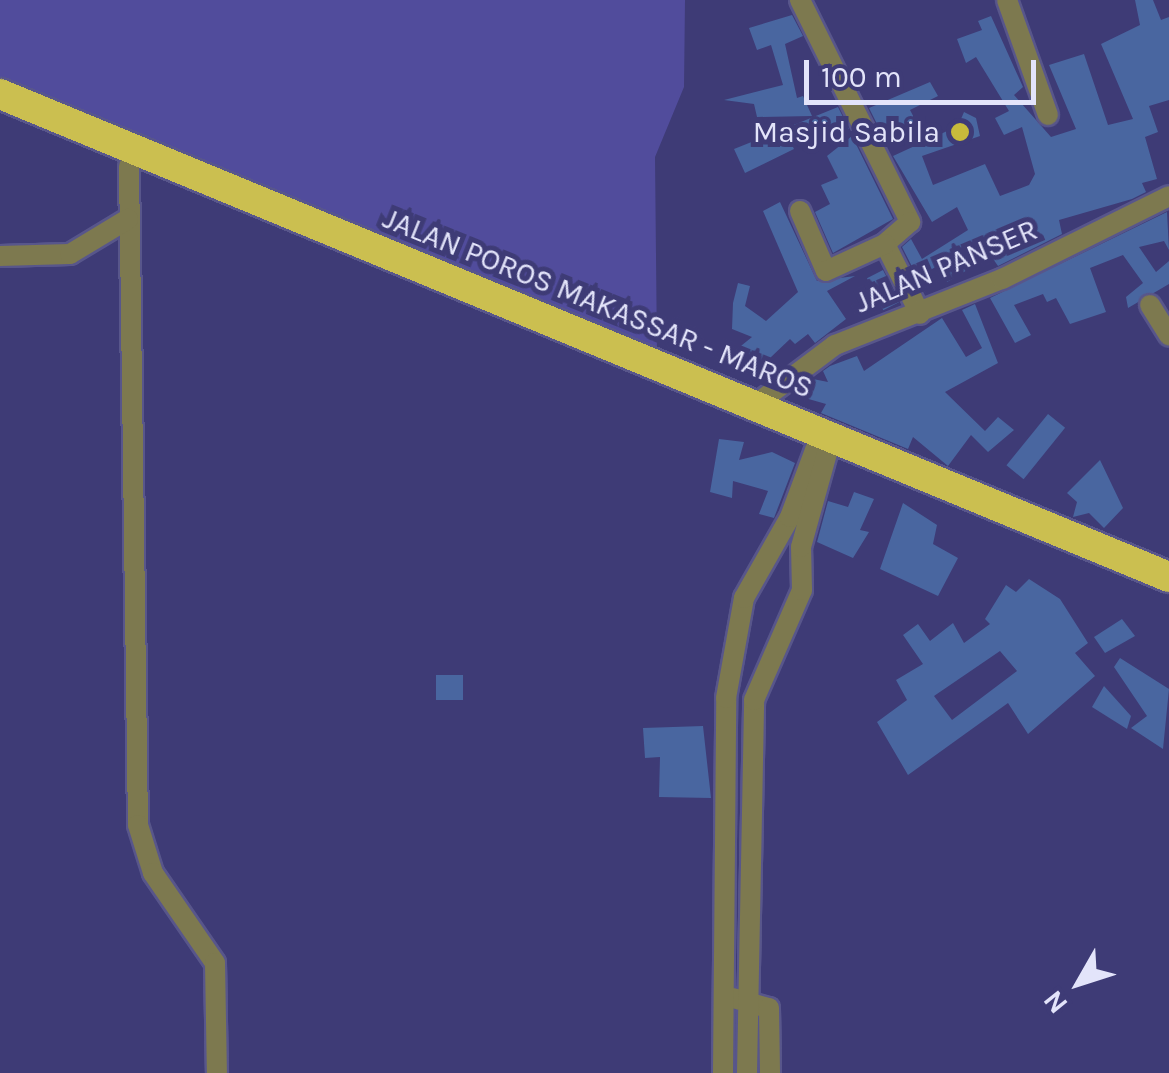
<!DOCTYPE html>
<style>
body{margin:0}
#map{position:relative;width:1169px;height:1073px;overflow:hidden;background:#3e3b76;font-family:Karla,sans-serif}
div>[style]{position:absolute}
.green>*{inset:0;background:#514c9c}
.building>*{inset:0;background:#4966a0;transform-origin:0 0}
.roads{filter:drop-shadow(2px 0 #58568b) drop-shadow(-2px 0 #58568b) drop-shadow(0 2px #58568b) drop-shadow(0 -2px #58568b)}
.street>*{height:20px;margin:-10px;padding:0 10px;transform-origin:10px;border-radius:10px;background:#7d794f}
.highway>*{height:30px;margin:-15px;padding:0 15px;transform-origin:15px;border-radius:15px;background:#cbbf50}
.dots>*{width:28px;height:28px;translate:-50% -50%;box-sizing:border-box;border:5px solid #3e3b76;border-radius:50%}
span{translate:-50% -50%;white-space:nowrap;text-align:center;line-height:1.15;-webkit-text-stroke:10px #3e3b76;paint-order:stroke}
.poi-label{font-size:30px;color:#e3e4fa}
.right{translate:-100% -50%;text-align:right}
.street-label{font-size:30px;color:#e3e4fa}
.north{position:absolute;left:1029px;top:933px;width:100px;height:100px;-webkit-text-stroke:8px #3e3b76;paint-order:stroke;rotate:231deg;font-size:28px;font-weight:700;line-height:40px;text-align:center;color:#e3e4fa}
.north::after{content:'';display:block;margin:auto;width:35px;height:45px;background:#e3e4fa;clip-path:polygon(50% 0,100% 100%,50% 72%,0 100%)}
.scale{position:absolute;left:804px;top:60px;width:232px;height:45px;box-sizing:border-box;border:5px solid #e3e4fa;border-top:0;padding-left:12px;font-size:30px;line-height:35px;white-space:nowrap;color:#e3e4fa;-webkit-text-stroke:8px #3e3b76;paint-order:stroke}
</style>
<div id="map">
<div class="green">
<i style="clip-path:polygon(0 0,685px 0,684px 87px,655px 157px,657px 353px,0 81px)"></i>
</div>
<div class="building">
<i style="clip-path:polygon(1135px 0,1153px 0,1161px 20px,1169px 17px,1169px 100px,1149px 106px,1158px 132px,1145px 137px,1157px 179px,1142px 183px,1146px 192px,1132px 199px,1059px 220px,1062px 234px,998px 266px,991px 256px,947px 282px,939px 265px,918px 277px,926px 294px,902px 247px,911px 239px,922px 259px,968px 230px,957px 207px,932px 222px,893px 156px,958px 126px,964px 112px,976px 118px,980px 136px,922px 156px,933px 185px,985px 164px,1000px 196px,1029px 185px,1035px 174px,1022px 127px,1004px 135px,995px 118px,1009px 111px,976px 57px,966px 63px,957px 39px,982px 30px,978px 21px,991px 16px,1023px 87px,1014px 95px,1051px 137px,1076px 129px,1049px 65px,1084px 54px,1108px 125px,1133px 119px,1101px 44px,1140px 25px)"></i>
<i style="clip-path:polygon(792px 15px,803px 36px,785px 44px,797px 98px,803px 96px,812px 116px,757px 117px,754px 104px,724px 100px,783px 85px,771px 45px,757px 50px,749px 28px)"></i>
<i style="clip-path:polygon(930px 82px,938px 96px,910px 110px,919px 127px,883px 136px,869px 108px)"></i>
<i style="clip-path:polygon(838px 107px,849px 129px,790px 141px,794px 149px,745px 173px,734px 149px)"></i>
<i style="clip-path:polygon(852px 136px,893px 219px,833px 253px,815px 212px,830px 204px,821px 185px,838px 178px,827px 156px)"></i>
<i style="clip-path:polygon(780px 202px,817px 281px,855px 276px,827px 291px,846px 319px,815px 343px,808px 334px,795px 344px,790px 339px,770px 358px,777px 363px,772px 375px,762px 371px,755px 380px,731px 354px,752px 337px,732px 329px,733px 303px,738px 283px,750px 286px,745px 306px,766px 321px,798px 292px,763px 211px)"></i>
<i style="clip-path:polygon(1167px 212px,1169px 250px,1164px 241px,1139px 247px,1156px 272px,1169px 261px,1169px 284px,1128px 308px,1126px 297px,1143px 283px,1123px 255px,1090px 268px,1106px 312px,1070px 324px,1056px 298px,1047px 302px,1043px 294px,1014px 305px,1031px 335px,1015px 343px,990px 298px)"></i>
<i style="left:883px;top:270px;width:36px;height:18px;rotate:63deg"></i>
<i style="clip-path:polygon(975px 304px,998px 363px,945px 392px,985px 431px,998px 417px,1014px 430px,988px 452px,971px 435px,948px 466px,913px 437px,908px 449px,821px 413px,826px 404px,805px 398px,813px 379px,828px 382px,823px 371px,830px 366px,857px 356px,864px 371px,942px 318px,966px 357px,982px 348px,962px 310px)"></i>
<i style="left:1048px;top:414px;width:22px;height:66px;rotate:39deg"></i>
<i style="clip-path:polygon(719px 439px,744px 442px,739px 460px,772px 452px,795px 463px,774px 518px,759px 514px,768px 491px,733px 481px,732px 498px,710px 492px)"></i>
<i style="clip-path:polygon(1100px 460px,1123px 508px,1104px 528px,1089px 513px,1073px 517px,1077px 502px,1067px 493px)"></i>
<i style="clip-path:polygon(854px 492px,874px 499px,860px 530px,869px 532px,853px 558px,817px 542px,828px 501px,848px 507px)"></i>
<i style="clip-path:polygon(903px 503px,937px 525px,933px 544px,958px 558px,938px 596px,880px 569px)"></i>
<i style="clip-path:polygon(evenodd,1029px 579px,1060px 599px,1088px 643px,1075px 653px,1095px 676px,1028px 734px,1008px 703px,908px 775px,877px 722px,907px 700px,896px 680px,923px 664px,903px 635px,918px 624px,930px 641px,953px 623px,964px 643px,990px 624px,985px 619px,1006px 585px,1016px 592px,1029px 579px,1000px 651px,1017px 671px,952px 720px,934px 696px,1000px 651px)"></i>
<i style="clip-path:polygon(1122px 619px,1135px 636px,1105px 653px,1094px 637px)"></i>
<i style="clip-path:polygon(1120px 658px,1169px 689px,1163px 749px,1131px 728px,1147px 716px,1114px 667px)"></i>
<i style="left:436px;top:675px;width:27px;height:25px"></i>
<i style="clip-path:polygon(1104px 686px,1131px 716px,1127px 729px,1092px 707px)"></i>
<i style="clip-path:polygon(703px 726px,711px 798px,659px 797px,660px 757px,645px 758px,643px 728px)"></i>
</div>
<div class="roads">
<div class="street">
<i style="left:800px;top:0;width:248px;rotate:63.6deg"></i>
<i style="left:910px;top:222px;width:33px;rotate:139deg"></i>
<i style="left:885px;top:244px;width:78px;rotate:63.4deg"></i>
<i style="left:1007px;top:0;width:122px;rotate:70.4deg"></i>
<i style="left:129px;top:166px;width:659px;rotate:89.22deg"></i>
<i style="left:138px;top:825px;width:50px;rotate:72.6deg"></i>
<i style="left:153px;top:873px;width:109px;rotate:55.4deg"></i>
<i style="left:215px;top:963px;width:110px;rotate:89deg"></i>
<i style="left:800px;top:211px;width:65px;rotate:66.6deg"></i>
<i style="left:826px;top:271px;width:65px;rotate:-24.6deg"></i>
<i style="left:0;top:256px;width:70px;rotate:-1.6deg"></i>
<i style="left:70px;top:254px;width:68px;rotate:-31.1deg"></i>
<i style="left:1150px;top:305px;width:36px;rotate:58deg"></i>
<i style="left:755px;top:405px;width:100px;rotate:-36.9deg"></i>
<i style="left:835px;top:345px;width:180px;rotate:-21.6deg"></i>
<i style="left:1002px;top:279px;width:186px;rotate:-26.4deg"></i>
<i style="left:733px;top:998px;width:37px;rotate:16deg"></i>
<i style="left:769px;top:1008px;width:65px;rotate:89.1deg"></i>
<i style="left:723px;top:1073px;width:375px;rotate:-89.5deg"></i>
<i style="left:726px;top:698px;width:102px;rotate:-79.8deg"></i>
<i style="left:744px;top:598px;width:93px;rotate:-60.4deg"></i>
<i style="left:790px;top:517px;width:72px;rotate:-69.5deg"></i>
<i style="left:747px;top:1073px;width:373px;rotate:-88.9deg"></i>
<i style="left:754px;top:700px;width:120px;rotate:-66.4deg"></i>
<i style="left:802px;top:590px;width:43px;rotate:-91.3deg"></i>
<i style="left:801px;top:547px;width:98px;rotate:-74.5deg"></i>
</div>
<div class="highway">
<i style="left:0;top:94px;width:1265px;rotate:22.45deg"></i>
</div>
</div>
<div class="dots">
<i style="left:960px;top:132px;background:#c8bb3b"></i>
</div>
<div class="poi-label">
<span class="right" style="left:940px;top:132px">Masjid Sabila</span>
</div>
<div class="street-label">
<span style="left:946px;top:266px;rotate:-23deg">JALAN PANSER</span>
<span style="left:598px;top:303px;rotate:22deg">JALAN POROS MAKASSAR - MAROS</span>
</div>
<div class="north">N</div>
<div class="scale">100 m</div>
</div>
